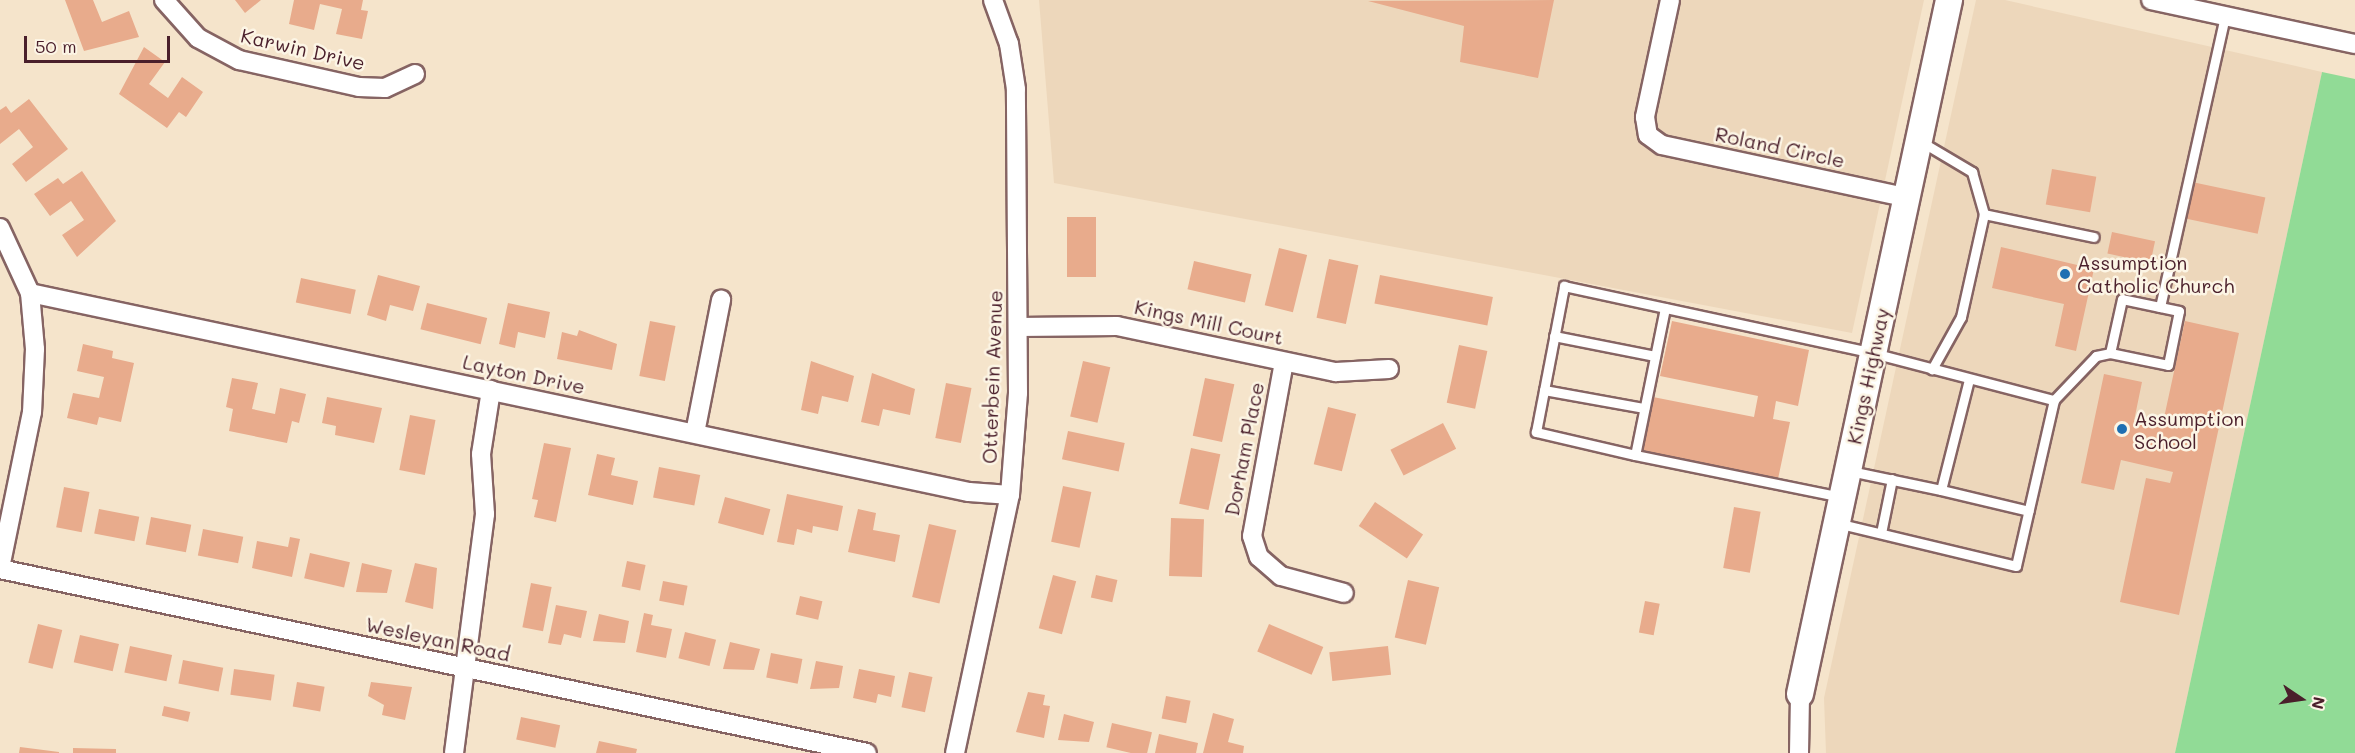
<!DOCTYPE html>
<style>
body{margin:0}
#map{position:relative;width:2355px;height:753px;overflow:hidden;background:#f5e4cb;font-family:Mali,sans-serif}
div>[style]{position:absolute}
.built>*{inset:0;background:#edd7bb}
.green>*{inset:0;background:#91db96}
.building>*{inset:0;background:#e8ab8c;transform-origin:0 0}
.roads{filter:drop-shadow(2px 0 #866463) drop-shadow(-2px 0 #866463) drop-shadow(0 2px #866463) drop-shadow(0 -2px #866463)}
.lane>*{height:9px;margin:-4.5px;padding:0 4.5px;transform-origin:4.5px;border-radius:4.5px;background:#fff}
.street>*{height:18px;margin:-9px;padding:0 9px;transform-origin:9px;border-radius:9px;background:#fff}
.secondary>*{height:26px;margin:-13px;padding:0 13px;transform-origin:13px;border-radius:13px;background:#fff}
.dots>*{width:16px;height:16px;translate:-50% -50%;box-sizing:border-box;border:3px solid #fcf5e5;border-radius:50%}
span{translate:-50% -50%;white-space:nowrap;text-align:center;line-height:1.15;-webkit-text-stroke:5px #fcf5e5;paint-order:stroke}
.street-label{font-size:20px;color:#4a1f2b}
.poi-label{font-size:20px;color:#4a1f2b}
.left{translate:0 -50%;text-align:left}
.north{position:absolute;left:2271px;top:669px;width:60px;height:60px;-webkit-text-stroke:4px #fcf5e5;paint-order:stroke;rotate:103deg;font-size:16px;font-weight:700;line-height:24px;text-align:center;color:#4a1f2b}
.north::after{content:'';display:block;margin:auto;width:21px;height:27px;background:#4a1f2b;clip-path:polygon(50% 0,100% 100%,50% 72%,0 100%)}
.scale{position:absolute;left:24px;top:36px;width:146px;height:27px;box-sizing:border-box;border:3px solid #4a1f2b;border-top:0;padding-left:8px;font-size:18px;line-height:21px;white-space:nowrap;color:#4a1f2b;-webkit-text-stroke:4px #fcf5e5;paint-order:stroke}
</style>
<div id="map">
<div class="built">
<i style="clip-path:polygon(1039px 0,1924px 0,1852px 333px,1054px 183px)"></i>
<i style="clip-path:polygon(1976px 0,2005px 0,2322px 72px,2175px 753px,1826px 753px,1824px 698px)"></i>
</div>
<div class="green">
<i style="clip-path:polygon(2322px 72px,2355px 79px,2355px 753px,2175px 753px)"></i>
</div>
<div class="building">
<i style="clip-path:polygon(65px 0,93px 0,102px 22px,129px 11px,139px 37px,84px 51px)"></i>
<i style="clip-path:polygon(235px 0,261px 0,245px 13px)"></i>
<i style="clip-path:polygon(294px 0,363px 0,361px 10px,368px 11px,362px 39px,336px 34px,342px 9px,320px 4px,314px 30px,289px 24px)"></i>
<i style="clip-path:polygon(1554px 0,1538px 78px,1460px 62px,1464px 26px,1368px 1px)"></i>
<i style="clip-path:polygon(144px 47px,165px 62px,149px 84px,168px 98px,182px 77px,203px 92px,186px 117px,179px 112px,167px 128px,119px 94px)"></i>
<i style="clip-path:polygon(29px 99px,68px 149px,26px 182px,12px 164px,33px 147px,19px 129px,0 144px,0 110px,6px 106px,11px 113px)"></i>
<i style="left:2052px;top:169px;width:45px;height:36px;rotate:10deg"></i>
<i style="clip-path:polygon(82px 171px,116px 221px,77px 257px,62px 235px,84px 220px,71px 201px,50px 216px,34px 194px,58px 178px,63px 184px)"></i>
<i style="left:2192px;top:182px;width:75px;height:37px;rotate:12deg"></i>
<i style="left:1096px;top:217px;width:60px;height:29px;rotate:90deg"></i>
<i style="left:2112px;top:232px;width:44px;height:22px;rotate:12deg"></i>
<i style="clip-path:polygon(2001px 247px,2094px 269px,2076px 351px,2055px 346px,2064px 304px,1992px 288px)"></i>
<i style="left:1279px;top:248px;width:29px;height:59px;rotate:14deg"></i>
<i style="left:1329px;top:259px;width:30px;height:60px;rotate:12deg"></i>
<i style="left:1194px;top:261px;width:59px;height:29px;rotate:13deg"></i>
<i style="clip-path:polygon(378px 275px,420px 286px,413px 311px,390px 305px,386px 321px,367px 315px)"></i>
<i style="left:1380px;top:275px;width:115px;height:29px;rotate:11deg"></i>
<i style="left:301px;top:278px;width:56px;height:25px;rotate:12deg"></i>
<i style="left:427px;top:303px;width:62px;height:27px;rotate:14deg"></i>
<i style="clip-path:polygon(508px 303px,550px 312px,545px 338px,518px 332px,515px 348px,499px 344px)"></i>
<i style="left:650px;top:321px;width:26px;height:56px;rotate:11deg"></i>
<i style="clip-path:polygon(1672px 321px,1809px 350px,1798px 406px,1776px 401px,1773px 419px,1790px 422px,1778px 479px,1642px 451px,1653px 397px,1754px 417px,1758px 396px,1660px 376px)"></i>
<i style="clip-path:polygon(2185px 321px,2239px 333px,2179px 615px,2120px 602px,2146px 478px,2170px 483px,2173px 472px,2121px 460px,2114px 490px,2081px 483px,2104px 374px,2142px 382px,2134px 421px,2162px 427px)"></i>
<i style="clip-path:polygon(579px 330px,617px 344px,612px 370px,557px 359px,562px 332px,577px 336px)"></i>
<i style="clip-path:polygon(83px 344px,113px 351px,112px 358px,134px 363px,121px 422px,99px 417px,97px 425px,67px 418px,73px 393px,99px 398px,104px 377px,77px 371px)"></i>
<i style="left:1459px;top:345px;width:29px;height:59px;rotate:12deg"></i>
<i style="clip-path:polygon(811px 361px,854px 376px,848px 402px,822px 396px,818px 414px,801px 410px)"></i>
<i style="left:1083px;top:361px;width:28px;height:57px;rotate:13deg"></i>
<i style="clip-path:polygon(872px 373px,915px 389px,910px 415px,883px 409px,879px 426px,861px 422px)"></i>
<i style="clip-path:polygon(232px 378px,258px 383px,252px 409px,275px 414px,280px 388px,306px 394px,299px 423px,292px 421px,287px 443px,229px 431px,233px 409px,226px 407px)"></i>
<i style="left:1205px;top:378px;width:30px;height:59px;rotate:12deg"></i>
<i style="left:946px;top:383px;width:26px;height:56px;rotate:11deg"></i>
<i style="clip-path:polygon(327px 397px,382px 408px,374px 443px,335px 435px,336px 426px,322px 423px)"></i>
<i style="left:1328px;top:407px;width:29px;height:59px;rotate:14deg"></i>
<i style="left:410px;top:415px;width:26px;height:56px;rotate:11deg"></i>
<i style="left:1443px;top:423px;width:29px;height:59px;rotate:63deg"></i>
<i style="left:1068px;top:431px;width:58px;height:29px;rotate:12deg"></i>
<i style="clip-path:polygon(544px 443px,571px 448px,556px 522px,534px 517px,538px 500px,532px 499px)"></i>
<i style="left:1191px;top:448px;width:30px;height:57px;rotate:12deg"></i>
<i style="clip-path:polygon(597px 454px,615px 458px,611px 475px,638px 481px,633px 505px,588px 495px)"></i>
<i style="left:659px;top:467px;width:42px;height:31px;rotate:11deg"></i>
<i style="left:1063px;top:486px;width:29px;height:57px;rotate:12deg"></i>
<i style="left:64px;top:487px;width:26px;height:41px;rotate:11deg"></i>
<i style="clip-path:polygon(787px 494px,843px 506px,838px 531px,813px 526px,812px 533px,797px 529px,794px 545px,777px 542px)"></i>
<i style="left:725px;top:497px;width:47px;height:27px;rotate:15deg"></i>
<i style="left:1375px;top:502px;width:58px;height:29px;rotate:34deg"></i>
<i style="left:1734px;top:507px;width:27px;height:62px;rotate:10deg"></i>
<i style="left:99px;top:509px;width:41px;height:25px;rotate:11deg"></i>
<i style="clip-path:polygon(858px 509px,876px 513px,873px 530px,900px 535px,895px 562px,848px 552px)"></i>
<i style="left:151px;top:517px;width:41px;height:28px;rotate:11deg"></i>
<i style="left:1171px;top:518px;width:33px;height:58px;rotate:2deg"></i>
<i style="left:929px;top:524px;width:28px;height:75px;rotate:13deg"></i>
<i style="left:203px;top:529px;width:41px;height:27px;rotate:11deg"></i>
<i style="clip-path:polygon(290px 537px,300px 539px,292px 577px,252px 568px,257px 541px,288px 547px)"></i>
<i style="left:310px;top:553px;width:41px;height:26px;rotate:13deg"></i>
<i style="left:627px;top:561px;width:19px;height:26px;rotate:12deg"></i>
<i style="clip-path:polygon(362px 563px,392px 570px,387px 593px,356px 592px)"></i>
<i style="clip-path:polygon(415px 563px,437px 568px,433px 609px,405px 602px)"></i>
<i style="left:1053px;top:575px;width:24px;height:55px;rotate:15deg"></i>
<i style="left:1096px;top:575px;width:22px;height:23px;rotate:13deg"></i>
<i style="left:1408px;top:580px;width:32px;height:59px;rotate:13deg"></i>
<i style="left:663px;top:581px;width:25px;height:20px;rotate:11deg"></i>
<i style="left:531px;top:583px;width:21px;height:45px;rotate:11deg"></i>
<i style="left:800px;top:596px;width:23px;height:19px;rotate:13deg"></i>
<i style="left:1645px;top:601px;width:15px;height:32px;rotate:11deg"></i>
<i style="clip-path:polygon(556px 605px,587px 611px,581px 638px,564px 634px,561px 645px,548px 643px)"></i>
<i style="clip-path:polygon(644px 613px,653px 615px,651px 625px,672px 629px,666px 658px,636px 652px)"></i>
<i style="clip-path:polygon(599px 614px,629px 621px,625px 643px,593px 641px)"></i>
<i style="left:38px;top:624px;width:25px;height:40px;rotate:14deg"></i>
<i style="left:1269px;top:624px;width:59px;height:30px;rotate:23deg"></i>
<i style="left:685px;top:632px;width:32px;height:27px;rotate:14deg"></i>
<i style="left:80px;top:635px;width:40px;height:28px;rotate:13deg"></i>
<i style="clip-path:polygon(730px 642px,760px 649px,754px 670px,723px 669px)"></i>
<i style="left:130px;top:646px;width:43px;height:27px;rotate:12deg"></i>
<i style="left:1388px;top:646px;width:29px;height:59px;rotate:84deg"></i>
<i style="left:771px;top:653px;width:32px;height:25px;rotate:11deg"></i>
<i style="left:183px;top:660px;width:41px;height:24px;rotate:11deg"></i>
<i style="clip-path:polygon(816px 661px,843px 666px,839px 688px,810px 689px)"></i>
<i style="left:234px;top:669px;width:41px;height:26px;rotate:8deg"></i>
<i style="clip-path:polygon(859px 669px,895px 676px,891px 697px,878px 694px,876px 703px,853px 698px)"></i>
<i style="left:909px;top:672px;width:24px;height:36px;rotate:12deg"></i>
<i style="left:297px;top:682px;width:28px;height:25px;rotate:10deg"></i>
<i style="clip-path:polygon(371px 682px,412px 687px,405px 720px,382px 715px,384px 705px,368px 696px)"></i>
<i style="clip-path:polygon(1028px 692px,1045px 695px,1043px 705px,1050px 706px,1044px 738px,1016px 732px)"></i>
<i style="left:1166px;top:696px;width:25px;height:23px;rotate:11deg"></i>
<i style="left:164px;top:706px;width:27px;height:10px;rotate:13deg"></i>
<i style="clip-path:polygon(1213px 713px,1234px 719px,1228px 742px,1244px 746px,1243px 753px,1203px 753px)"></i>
<i style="clip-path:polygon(1064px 714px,1094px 722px,1089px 742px,1058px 740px)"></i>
<i style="left:521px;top:717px;width:40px;height:23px;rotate:12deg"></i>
<i style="left:1112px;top:723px;width:41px;height:25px;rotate:13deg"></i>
<i style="clip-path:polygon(1159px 734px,1198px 743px,1196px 753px,1155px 753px)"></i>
<i style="clip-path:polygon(599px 741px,637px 749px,636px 753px,596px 753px)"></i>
<i style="clip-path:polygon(20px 747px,59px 752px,59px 753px,19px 753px)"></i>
<i style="clip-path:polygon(73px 748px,116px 749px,116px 753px,73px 753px)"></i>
</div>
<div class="roads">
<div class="lane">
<i style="left:1920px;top:141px;width:61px;rotate:30.8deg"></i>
<i style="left:1972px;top:172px;width:44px;rotate:74.1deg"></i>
<i style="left:1984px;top:214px;width:106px;rotate:102.6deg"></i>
<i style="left:1961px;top:317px;width:60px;rotate:119.1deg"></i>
<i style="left:1984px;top:214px;width:112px;rotate:11.8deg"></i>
<i style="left:2160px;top:307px;width:298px;rotate:-77.4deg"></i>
<i style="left:1665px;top:308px;width:150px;rotate:101.5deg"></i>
<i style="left:1635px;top:455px;width:210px;rotate:11.5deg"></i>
<i style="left:1554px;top:336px;width:103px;rotate:11.2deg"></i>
<i style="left:1544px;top:390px;width:102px;rotate:10.2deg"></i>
<i style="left:2054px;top:400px;width:61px;rotate:-46.3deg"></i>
<i style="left:2096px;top:356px;width:14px;rotate:-12deg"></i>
<i style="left:2110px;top:353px;width:59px;rotate:11.7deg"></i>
<i style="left:2168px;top:365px;width:55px;rotate:-78.5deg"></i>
<i style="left:2179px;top:311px;width:58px;rotate:-168.1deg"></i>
<i style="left:2122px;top:299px;width:55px;rotate:102.5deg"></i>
<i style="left:1635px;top:455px;width:102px;rotate:-166.9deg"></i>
<i style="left:1536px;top:432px;width:149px;rotate:-79.1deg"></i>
<i style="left:1564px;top:286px;width:316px;rotate:12.2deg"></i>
<i style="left:1873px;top:353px;width:187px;rotate:14.6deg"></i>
<i style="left:2054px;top:400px;width:170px;rotate:102.9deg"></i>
<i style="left:2016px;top:566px;width:184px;rotate:-166.5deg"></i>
<i style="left:1850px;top:471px;width:93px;rotate:11.8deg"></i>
<i style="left:1941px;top:490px;width:114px;rotate:-75.8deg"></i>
<i style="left:1941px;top:490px;width:90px;rotate:13.4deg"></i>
<i style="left:1881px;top:533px;width:55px;rotate:-78.5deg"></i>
</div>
<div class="street">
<i style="left:164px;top:0;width:51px;rotate:48.2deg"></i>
<i style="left:198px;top:38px;width:47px;rotate:28.2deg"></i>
<i style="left:239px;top:60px;width:123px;rotate:12.7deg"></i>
<i style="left:359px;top:87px;width:26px;rotate:2deg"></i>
<i style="left:385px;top:88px;width:33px;rotate:-25deg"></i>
<i style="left:1670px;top:0;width:120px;rotate:102.1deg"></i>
<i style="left:1645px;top:117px;width:18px;rotate:81deg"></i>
<i style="left:1648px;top:135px;width:17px;rotate:36deg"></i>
<i style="left:1662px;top:145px;width:249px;rotate:12.1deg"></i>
<i style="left:2151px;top:0;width:209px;rotate:12.2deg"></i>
<i style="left:0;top:228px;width:72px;rotate:65.2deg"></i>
<i style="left:30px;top:293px;width:56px;rotate:84.9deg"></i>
<i style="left:35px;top:349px;width:63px;rotate:92.7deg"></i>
<i style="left:32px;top:412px;width:159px;rotate:101.6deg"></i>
<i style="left:30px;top:293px;width:960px;rotate:11.97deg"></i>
<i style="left:969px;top:492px;width:41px;rotate:4.2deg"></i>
<i style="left:1018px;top:327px;width:99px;rotate:-0.6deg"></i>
<i style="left:1117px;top:326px;width:224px;rotate:11.9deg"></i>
<i style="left:1336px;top:372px;width:53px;rotate:-3.2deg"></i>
<i style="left:1284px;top:362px;width:177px;rotate:100.4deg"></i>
<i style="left:1252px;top:536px;width:22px;rotate:72deg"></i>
<i style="left:1259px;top:557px;width:29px;rotate:41deg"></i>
<i style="left:1281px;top:576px;width:65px;rotate:15.1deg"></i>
<i style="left:695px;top:433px;width:136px;rotate:-78.9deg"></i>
<i style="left:0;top:569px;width:886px;rotate:11.98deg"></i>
<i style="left:454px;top:753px;width:241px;rotate:-82.6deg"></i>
<i style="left:485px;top:514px;width:60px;rotate:-93.8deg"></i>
<i style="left:481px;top:454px;width:65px;rotate:-81.1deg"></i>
<i style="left:955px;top:753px;width:264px;rotate:-78deg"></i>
<i style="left:1010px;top:495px;width:102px;rotate:-85.5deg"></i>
<i style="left:1018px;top:393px;width:304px;rotate:-90.4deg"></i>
<i style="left:1016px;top:89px;width:46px;rotate:-98.8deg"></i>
<i style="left:1009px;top:44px;width:47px;rotate:-110deg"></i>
<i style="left:1799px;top:753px;width:59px;rotate:-89deg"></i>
</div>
<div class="secondary">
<i style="left:1800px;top:694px;width:710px;rotate:-77.88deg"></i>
</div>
</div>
<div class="dots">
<i style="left:2065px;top:274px;background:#1f6fb2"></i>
<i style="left:2122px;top:429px;background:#1f6fb2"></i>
</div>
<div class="street-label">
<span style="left:303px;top:49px;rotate:13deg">Karwin Drive</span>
<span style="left:1780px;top:147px;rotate:12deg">Roland Circle</span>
<span style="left:1209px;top:322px;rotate:12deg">Kings Mill Court</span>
<span style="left:524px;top:374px;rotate:12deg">Layton Drive</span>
<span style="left:1868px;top:376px;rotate:-78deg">Kings Highway</span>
<span style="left:992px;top:377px;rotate:-88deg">Otterbein Avenue</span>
<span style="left:1244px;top:449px;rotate:-79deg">Dorham Place</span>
<span style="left:438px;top:639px;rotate:12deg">Wesleyan Road</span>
</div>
<div class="poi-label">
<span class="left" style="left:2077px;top:274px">Assumption<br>Catholic Church</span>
<span class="left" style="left:2134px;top:430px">Assumption<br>School</span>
</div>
<div class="north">N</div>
<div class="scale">50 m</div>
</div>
